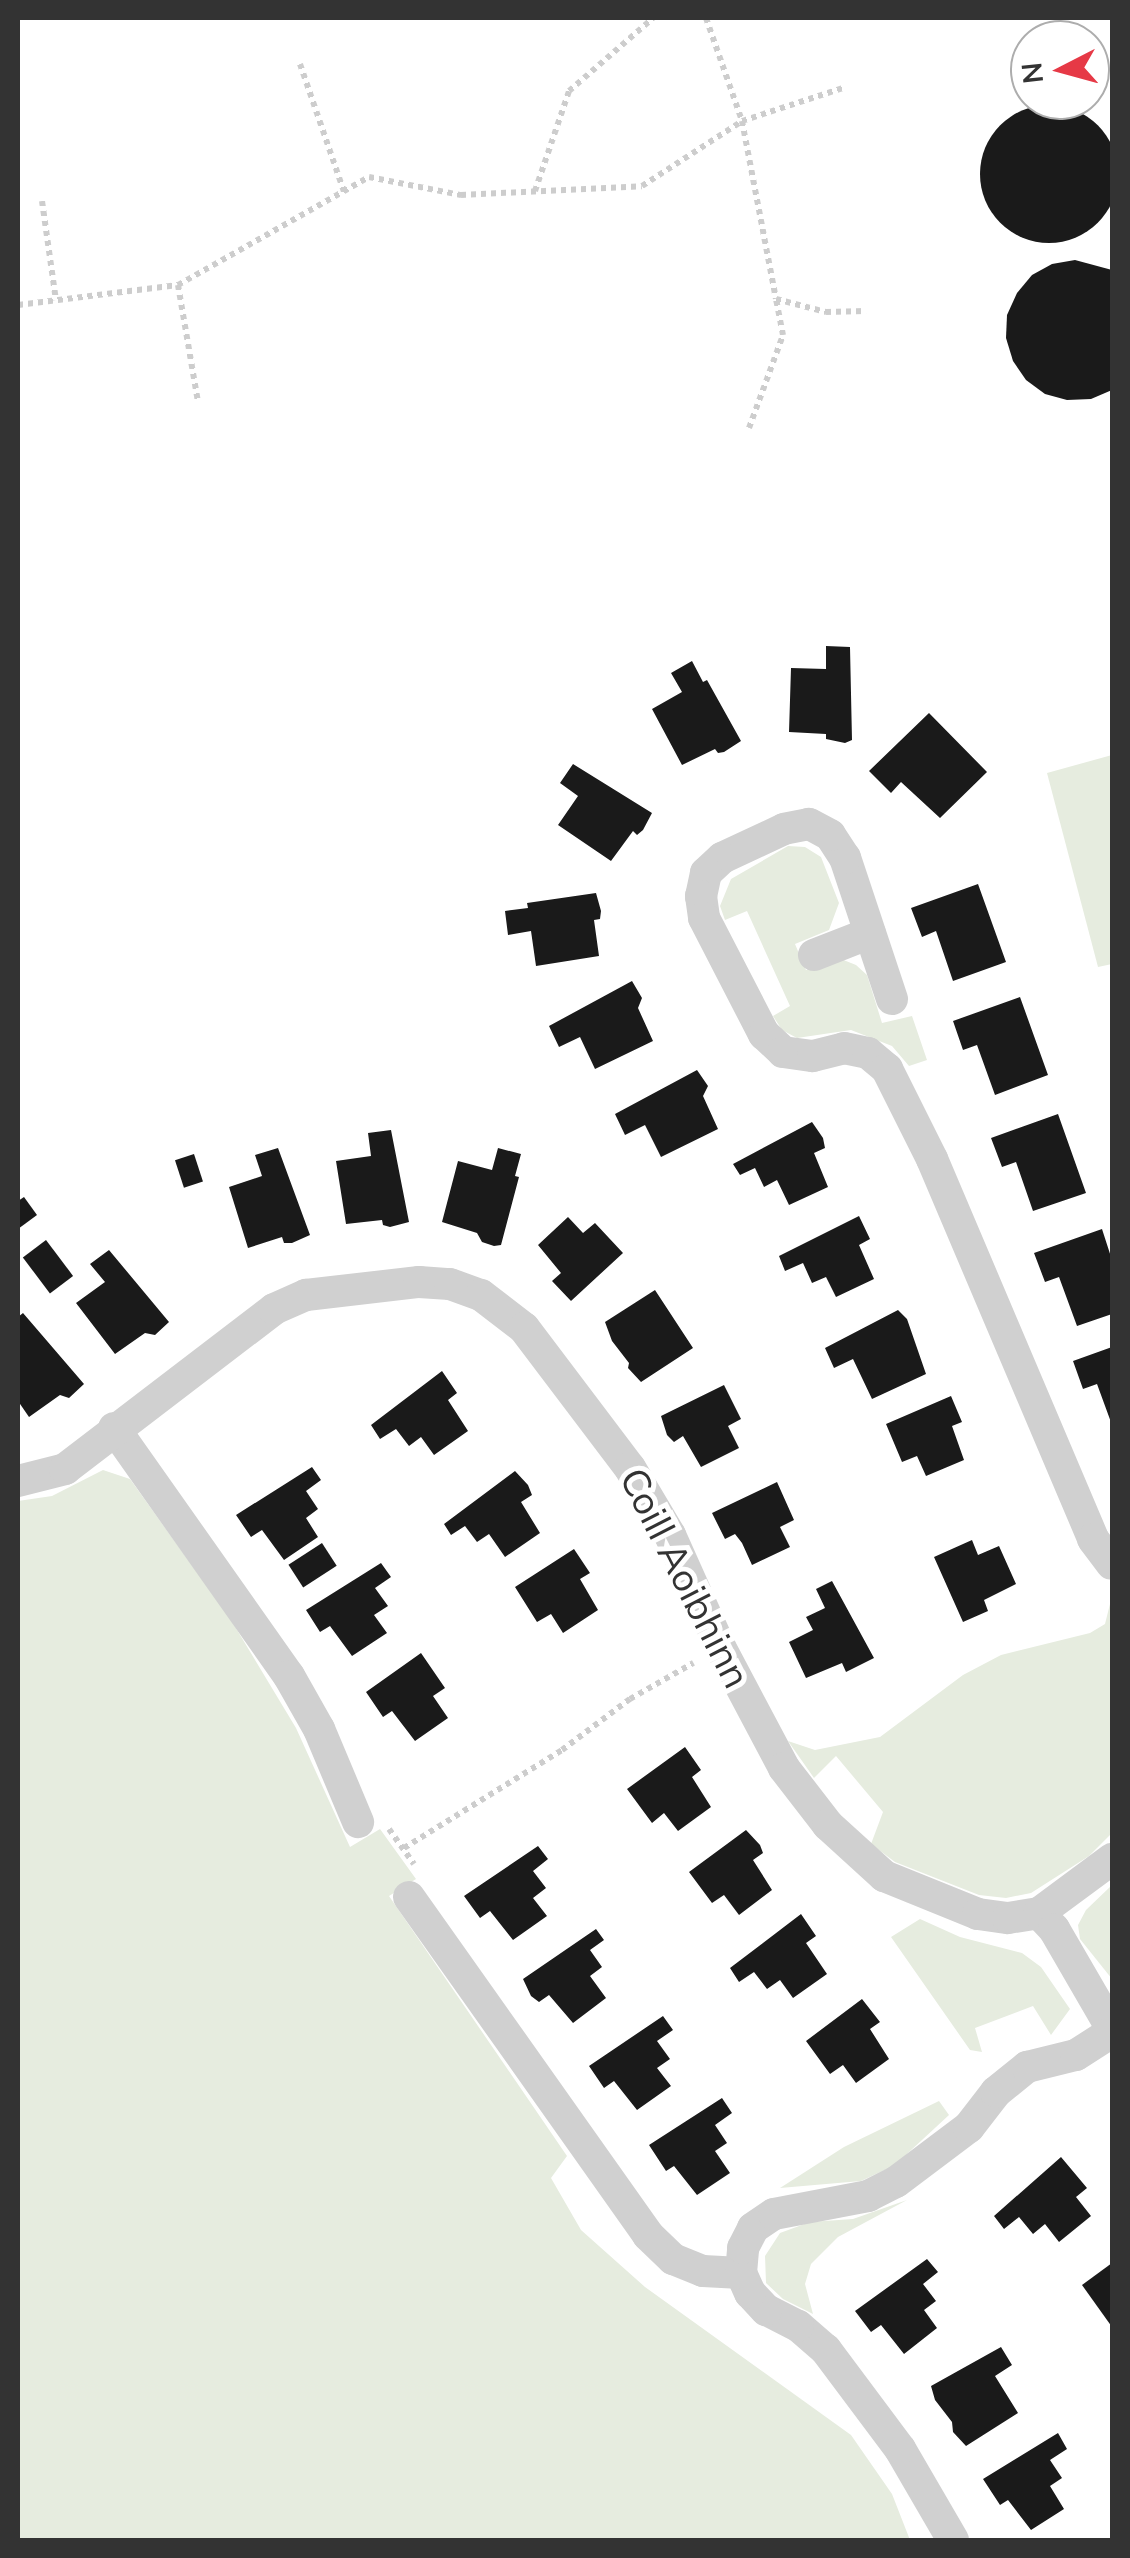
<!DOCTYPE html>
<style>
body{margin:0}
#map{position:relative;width:1130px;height:2558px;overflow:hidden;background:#fff;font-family:Mulish,sans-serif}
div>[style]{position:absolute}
.green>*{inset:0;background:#e6ecdf}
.building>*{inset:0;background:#1a1a1a;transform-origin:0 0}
.round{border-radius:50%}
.path>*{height:6px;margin-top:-3px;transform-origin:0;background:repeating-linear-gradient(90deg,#cdcdcd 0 5px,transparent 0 10px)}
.street>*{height:32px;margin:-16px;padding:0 16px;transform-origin:16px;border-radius:16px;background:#d0d0d0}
span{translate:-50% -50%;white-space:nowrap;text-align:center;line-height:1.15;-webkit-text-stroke:10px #fff;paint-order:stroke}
.street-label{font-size:38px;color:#333}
.frame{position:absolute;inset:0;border:20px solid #333;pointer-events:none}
.north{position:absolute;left:1010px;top:20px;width:100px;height:100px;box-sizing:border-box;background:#fff;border:2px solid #adadad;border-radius:50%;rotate:264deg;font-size:28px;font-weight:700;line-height:40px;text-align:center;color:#333}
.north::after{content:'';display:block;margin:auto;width:35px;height:45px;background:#e63946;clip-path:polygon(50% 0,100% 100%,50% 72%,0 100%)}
</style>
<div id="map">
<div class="green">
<i style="clip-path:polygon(1112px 755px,1112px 964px,1098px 967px,1047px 773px)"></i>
<i style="clip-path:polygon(788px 846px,805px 847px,821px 857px,839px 903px,829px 930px,795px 944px,806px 970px,841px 959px,856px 965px,867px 975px,882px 1023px,912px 1016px,927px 1060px,909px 1066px,892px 1046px,851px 1030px,797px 1038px,782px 1030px,773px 1016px,790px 1006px,747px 911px,725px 920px,720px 906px,731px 879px)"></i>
<i style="clip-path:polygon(103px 1470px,130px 1479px,231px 1620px,296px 1728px,350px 1847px,380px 1829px,416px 1879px,389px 1896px,567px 2156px,551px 2178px,581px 2230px,645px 2287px,851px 2435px,892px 2494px,910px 2540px,18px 2540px,18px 1501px,52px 1496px)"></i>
<i style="clip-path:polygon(1112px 1596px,1112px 1833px,1089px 1856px,1031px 1893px,1006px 1898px,979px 1895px,895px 1862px,871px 1844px,883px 1812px,836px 1756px,814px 1778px,788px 1741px,815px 1750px,880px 1737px,963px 1675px,1001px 1655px,1090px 1633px,1105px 1624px)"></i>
<i style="clip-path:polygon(1112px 1885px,1112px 1979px,1080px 1939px,1078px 1925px,1086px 1910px)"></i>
<i style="clip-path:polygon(920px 1919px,960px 1937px,1022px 1953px,1041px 1967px,1070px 2009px,1051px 2035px,1033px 2006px,975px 2028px,982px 2052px,970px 2050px,891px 1937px)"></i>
<i style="clip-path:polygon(939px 2101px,949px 2115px,895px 2165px,861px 2181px,780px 2188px,844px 2147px)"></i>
<i style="clip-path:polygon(907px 2200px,838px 2237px,811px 2264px,805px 2284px,813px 2314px,783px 2299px,766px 2283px,765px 2256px,780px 2233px,810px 2222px,853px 2219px)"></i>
</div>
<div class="building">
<i class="round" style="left:980px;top:105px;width:138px;height:138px"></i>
<i style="clip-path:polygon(1075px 260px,1112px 270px,1112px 390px,1091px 399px,1067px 400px,1045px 394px,1026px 380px,1013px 361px,1006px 338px,1007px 315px,1017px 293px,1032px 275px,1052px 264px)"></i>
<i style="clip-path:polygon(826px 646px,850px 647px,852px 740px,845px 743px,826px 739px,826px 734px,789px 732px,791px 668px,826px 669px)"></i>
<i style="clip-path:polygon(692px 661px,703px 682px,707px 680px,741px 741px,724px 752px,718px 753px,715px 749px,682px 765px,652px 709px,682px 692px,671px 673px)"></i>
<i style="clip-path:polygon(929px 713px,987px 772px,940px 818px,901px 782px,891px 793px,869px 771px)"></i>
<i style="clip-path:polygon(573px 764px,652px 813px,643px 830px,637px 835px,633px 831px,611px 861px,558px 825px,578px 796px,560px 783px)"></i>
<i style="clip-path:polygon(978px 884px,1006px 962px,953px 981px,936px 931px,922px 937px,911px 908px)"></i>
<i style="clip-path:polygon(596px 893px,601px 911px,600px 919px,594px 920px,599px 956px,536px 966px,531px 931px,508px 935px,505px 911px,528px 908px,527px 903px)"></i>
<i style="clip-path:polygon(632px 981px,642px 998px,638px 1008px,653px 1041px,595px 1069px,580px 1037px,559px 1047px,549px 1026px)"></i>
<i style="clip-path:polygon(1020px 997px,1048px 1075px,995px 1095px,977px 1045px,963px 1050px,953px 1021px)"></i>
<i style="clip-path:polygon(697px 1070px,708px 1086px,703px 1096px,718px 1129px,661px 1157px,645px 1125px,625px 1135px,615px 1114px)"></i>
<i style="clip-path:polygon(1058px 1114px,1086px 1193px,1033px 1211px,1016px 1162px,1002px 1167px,991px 1138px)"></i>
<i style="clip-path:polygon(812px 1122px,823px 1138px,825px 1148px,814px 1153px,828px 1187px,789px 1205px,777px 1180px,764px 1187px,755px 1168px,740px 1175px,733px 1164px)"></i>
<i style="clip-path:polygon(391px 1130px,409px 1222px,390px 1227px,383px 1225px,382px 1220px,346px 1224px,336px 1161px,371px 1156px,368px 1133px)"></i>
<i style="clip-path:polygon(278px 1148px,310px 1235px,292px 1243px,284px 1243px,282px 1237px,248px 1248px,229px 1187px,262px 1176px,255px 1155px)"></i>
<i style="clip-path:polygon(498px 1148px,521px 1154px,515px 1176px,519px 1177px,501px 1245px,494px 1246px,482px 1242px,477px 1233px,442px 1222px,458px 1161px,492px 1170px)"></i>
<i style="left:194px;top:1154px;width:29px;height:20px;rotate:72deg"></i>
<i style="clip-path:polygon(24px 1197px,37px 1215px,18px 1229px,18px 1201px)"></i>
<i style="clip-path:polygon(859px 1216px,870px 1239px,859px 1245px,874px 1279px,836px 1297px,826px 1277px,812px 1283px,803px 1263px,785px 1271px,779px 1256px)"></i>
<i style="clip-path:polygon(568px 1217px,583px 1233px,595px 1223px,623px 1253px,571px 1301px,552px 1281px,561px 1273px,538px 1245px)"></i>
<i style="clip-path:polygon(1102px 1229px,1112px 1260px,1112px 1314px,1077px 1326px,1059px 1277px,1045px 1282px,1034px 1253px)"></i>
<i style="left:46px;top:1240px;width:45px;height:29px;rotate:53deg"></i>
<i style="clip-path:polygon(109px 1250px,169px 1322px,155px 1335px,145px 1333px,115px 1354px,76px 1303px,105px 1282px,90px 1264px)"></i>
<i style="clip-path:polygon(655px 1290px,693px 1348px,641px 1382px,628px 1368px,629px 1363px,612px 1341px,605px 1322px)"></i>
<i style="clip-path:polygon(898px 1310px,907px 1319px,926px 1374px,872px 1399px,853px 1359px,834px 1368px,825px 1348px)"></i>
<i style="clip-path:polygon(23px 1313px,84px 1384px,69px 1398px,60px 1395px,29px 1417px,18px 1401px,18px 1317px)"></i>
<i style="clip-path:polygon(1112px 1347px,1112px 1425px,1097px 1384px,1083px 1389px,1073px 1361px)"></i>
<i style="clip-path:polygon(442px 1371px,457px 1393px,448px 1400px,468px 1431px,434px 1455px,421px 1437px,409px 1446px,396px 1429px,380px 1439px,371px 1425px)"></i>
<i style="clip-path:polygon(724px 1385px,741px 1419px,728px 1426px,739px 1448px,701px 1467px,683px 1436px,674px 1442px,667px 1435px,661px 1416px)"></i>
<i style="clip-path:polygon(951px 1396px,962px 1422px,952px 1426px,964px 1460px,926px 1476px,917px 1456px,902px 1462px,886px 1424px)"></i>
<i style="clip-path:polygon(312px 1467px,321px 1480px,306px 1491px,318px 1509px,306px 1518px,318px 1537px,284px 1560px,262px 1530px,251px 1537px,236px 1515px)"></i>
<i style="clip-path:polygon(515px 1471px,528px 1485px,532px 1495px,521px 1502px,540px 1533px,505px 1557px,489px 1534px,477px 1542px,465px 1526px,451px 1535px,444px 1524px)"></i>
<i style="clip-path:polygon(777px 1482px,794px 1520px,780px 1527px,790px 1547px,752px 1565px,742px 1543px,735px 1534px,725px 1539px,712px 1513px)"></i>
<i style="clip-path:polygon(972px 1540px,978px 1555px,999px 1546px,1016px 1584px,984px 1600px,988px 1611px,963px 1622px,934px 1557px)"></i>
<i style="left:322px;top:1543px;width:27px;height:40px;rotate:57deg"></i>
<i style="clip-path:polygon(574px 1549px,590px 1573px,580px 1579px,598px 1610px,563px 1633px,551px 1614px,537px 1622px,515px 1587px)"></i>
<i style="clip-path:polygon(381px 1563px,391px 1577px,375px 1588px,388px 1606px,374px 1615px,387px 1633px,352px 1656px,330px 1626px,320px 1632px,306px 1610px)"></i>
<i style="clip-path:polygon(832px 1581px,874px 1658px,846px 1672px,842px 1663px,806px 1678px,789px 1642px,813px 1630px,806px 1617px,825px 1608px,816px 1589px)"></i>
<i style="clip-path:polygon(421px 1653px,445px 1688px,433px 1696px,448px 1718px,415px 1741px,392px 1711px,383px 1717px,366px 1692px)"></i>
<i style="clip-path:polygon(685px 1747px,701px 1770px,692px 1777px,711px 1807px,678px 1831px,664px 1813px,652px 1823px,627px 1789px)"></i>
<i style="clip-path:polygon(746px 1830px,760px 1845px,763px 1853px,753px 1860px,772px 1890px,739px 1915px,724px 1895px,712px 1903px,689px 1872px)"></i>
<i style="clip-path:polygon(538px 1846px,548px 1859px,533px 1871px,546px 1888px,533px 1898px,547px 1916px,513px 1940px,490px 1911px,480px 1918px,464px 1896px)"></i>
<i style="clip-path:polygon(801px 1914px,816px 1936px,806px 1943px,827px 1974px,793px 1998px,780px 1980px,767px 1989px,754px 1972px,739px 1982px,730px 1968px)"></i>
<i style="clip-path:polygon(596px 1929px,604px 1940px,590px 1950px,602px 1967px,590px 1976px,606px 1998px,573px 2023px,549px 1995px,539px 2002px,531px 1996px,523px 1979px)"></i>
<i style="clip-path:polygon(862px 1999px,880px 2022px,870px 2029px,889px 2059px,856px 2083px,843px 2065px,830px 2074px,806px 2041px)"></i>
<i style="clip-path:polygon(663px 2016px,673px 2030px,657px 2041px,670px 2059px,657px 2068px,671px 2086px,637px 2110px,614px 2081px,604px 2088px,589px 2066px)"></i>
<i style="clip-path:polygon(722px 2098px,732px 2113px,715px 2125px,727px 2143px,715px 2151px,730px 2173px,697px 2195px,674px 2166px,666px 2171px,649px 2145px)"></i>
<i style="clip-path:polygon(1061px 2157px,1087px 2188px,1076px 2197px,1091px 2216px,1059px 2242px,1045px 2224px,1033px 2234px,1019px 2217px,1004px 2229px,994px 2216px)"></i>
<i style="clip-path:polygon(927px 2259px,938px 2272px,923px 2284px,936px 2301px,924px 2310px,937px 2328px,904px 2354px,881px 2325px,871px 2332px,855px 2311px)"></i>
<i style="clip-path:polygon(1112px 2263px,1112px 2327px,1082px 2285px)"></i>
<i style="clip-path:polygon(1001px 2347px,1012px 2365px,995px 2376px,1018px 2413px,966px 2446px,953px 2432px,952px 2422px,935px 2400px,931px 2386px)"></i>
<i style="clip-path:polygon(1058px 2433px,1067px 2449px,1050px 2460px,1062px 2478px,1050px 2486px,1064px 2509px,1031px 2530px,1008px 2500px,1000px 2505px,983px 2479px)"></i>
</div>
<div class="path">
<i style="left:706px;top:18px;width:109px;rotate:70.7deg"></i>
<i style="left:742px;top:121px;width:181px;rotate:79.2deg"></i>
<i style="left:776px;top:299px;width:52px;rotate:14.6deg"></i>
<i style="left:826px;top:312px;width:40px;rotate:-1.4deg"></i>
<i style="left:300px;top:64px;width:135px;rotate:71deg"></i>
<i style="left:535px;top:191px;width:106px;rotate:-71.2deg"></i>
<i style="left:569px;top:91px;width:111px;rotate:-41deg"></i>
<i style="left:42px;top:201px;width:100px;rotate:82deg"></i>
<i style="left:178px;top:285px;width:119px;rotate:80.3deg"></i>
<i style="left:18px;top:305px;width:161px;rotate:-7.1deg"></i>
<i style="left:178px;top:285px;width:219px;rotate:-29.5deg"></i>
<i style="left:369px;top:177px;width:94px;rotate:11.1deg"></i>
<i style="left:461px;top:195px;width:181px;rotate:-2.8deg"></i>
<i style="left:642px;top:186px;width:119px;rotate:-33deg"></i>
<i style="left:742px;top:121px;width:109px;rotate:-18.1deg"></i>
<i style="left:749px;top:428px;width:99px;rotate:-69.9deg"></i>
<i style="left:783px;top:335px;width:37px;rotate:-101deg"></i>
<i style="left:389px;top:1829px;width:43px;rotate:54.5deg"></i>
<i style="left:404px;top:1848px;width:186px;rotate:-31.8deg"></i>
<i style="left:562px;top:1750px;width:85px;rotate:-36.9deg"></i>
<i style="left:630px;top:1699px;width:73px;rotate:-29.7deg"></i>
</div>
<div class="street">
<i style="left:814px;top:955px;width:60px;rotate:-21.4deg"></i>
<i style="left:892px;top:999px;width:149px;rotate:-108.4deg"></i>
<i style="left:845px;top:858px;width:27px;rotate:-123deg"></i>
<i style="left:830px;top:835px;width:24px;rotate:-152deg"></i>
<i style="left:809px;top:824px;width:25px;rotate:169deg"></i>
<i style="left:784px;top:829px;width:68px;rotate:154.9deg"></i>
<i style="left:722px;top:858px;width:22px;rotate:137deg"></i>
<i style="left:706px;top:873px;width:24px;rotate:102deg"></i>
<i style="left:701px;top:896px;width:22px;rotate:82deg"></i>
<i style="left:704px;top:918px;width:131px;rotate:62.7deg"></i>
<i style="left:764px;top:1034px;width:26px;rotate:43deg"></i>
<i style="left:783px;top:1052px;width:30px;rotate:8deg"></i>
<i style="left:813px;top:1056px;width:32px;rotate:-14deg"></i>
<i style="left:844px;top:1048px;width:25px;rotate:12deg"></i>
<i style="left:868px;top:1053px;width:25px;rotate:40deg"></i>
<i style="left:887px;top:1069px;width:101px;rotate:63.4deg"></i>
<i style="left:932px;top:1159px;width:413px;rotate:67deg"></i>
<i style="left:1093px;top:1539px;width:31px;rotate:53deg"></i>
<i style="left:114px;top:1428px;width:304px;rotate:54.8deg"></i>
<i style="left:289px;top:1676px;width:61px;rotate:60.5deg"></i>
<i style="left:319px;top:1729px;width:101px;rotate:67.2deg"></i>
<i style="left:18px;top:1481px;width:49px;rotate:-14.3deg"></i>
<i style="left:65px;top:1469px;width:263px;rotate:-37.4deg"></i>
<i style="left:274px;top:1309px;width:35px;rotate:-24deg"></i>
<i style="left:306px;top:1295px;width:114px;rotate:-6.6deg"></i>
<i style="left:419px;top:1282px;width:31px;rotate:4deg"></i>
<i style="left:450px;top:1284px;width:33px;rotate:20deg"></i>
<i style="left:481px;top:1295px;width:54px;rotate:37.5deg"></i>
<i style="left:524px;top:1328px;width:176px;rotate:52.9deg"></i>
<i style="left:630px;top:1468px;width:78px;rotate:59.2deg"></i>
<i style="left:670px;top:1535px;width:123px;rotate:65.9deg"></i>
<i style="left:720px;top:1647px;width:137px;rotate:62.1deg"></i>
<i style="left:784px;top:1768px;width:72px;rotate:52.3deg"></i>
<i style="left:828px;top:1825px;width:76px;rotate:42.3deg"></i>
<i style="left:884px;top:1876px;width:101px;rotate:22deg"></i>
<i style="left:978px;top:1914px;width:30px;rotate:8deg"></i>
<i style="left:1008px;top:1918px;width:31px;rotate:-9deg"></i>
<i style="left:1039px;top:1913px;width:91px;rotate:-36.5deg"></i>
<i style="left:409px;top:1897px;width:414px;rotate:54.7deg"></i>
<i style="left:648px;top:2235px;width:35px;rotate:44deg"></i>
<i style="left:673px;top:2259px;width:32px;rotate:22deg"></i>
<i style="left:703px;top:2271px;width:38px;rotate:3deg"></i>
<i style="left:1039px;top:1913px;width:22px;rotate:47deg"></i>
<i style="left:1054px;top:1929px;width:116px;rotate:59.9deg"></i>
<i style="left:953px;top:2540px;width:105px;rotate:-120.2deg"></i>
<i style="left:900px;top:2449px;width:124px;rotate:-126.8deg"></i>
<i style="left:826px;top:2350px;width:37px;rotate:-139deg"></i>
<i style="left:798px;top:2326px;width:36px;rotate:-153deg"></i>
<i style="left:766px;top:2310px;width:23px;rotate:-133deg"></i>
<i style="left:750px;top:2293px;width:22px;rotate:-114deg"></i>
<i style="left:741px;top:2273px;width:25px;rotate:-85deg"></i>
<i style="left:743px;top:2248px;width:22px;rotate:-63deg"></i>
<i style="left:753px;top:2228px;width:25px;rotate:-34deg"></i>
<i style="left:774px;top:2214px;width:96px;rotate:-10.8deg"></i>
<i style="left:868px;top:2196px;width:31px;rotate:-27deg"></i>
<i style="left:896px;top:2182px;width:91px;rotate:-37deg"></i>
<i style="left:969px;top:2127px;width:44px;rotate:-52.4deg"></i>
<i style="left:996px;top:2092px;width:40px;rotate:-39deg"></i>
<i style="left:1027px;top:2067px;width:50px;rotate:-13.8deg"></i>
<i style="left:1076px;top:2055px;width:43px;rotate:-32.6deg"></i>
</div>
<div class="street-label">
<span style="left:685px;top:1578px;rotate:63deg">Coill Aoibhinn</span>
</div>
<div class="frame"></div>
<div class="north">N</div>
</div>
